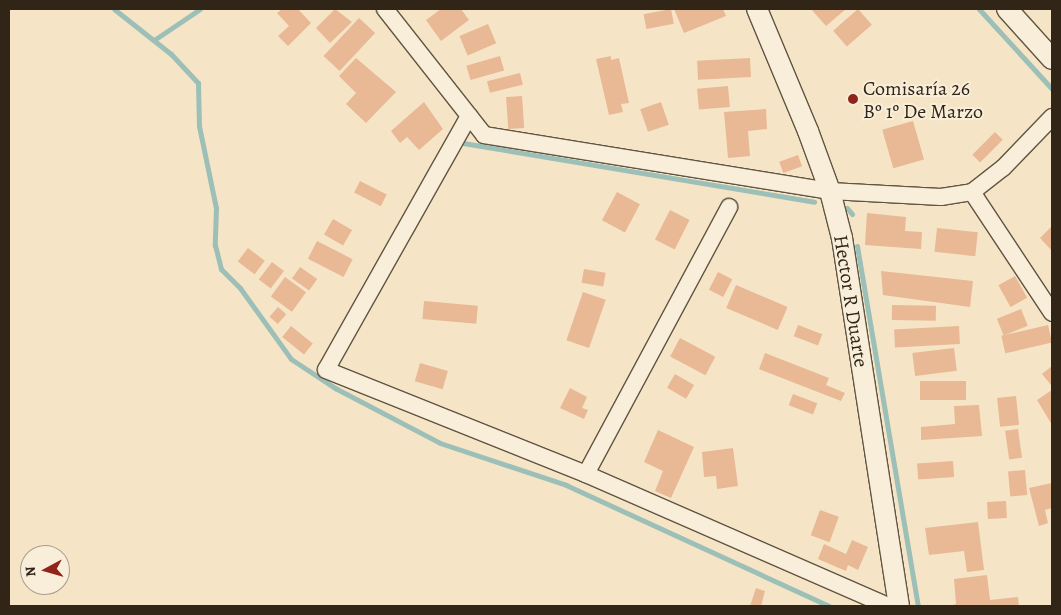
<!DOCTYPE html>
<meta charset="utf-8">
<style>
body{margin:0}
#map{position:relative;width:1061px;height:615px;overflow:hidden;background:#f5e5c6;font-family:Alegreya,serif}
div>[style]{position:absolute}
.stream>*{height:5px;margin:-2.5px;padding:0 2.5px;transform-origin:2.5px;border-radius:2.5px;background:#9cbfb8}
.building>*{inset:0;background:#e9b895;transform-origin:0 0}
.roads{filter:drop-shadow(1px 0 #615542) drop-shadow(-1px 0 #615542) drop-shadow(0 1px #615542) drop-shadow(0 -1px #615542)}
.minor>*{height:16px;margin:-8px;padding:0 8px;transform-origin:8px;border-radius:8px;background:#f8eeda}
.tertiary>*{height:20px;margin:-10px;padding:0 10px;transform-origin:10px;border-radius:10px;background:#f8eeda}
.dots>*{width:14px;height:14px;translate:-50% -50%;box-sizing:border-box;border:2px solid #f8eeda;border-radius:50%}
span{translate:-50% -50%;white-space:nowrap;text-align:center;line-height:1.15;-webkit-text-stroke:4px #f8eeda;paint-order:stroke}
.poi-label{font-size:20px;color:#302516}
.left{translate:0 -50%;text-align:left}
.street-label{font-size:20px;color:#302516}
.frame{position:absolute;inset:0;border:10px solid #302516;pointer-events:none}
.north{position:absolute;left:20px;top:545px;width:50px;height:50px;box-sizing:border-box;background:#f8eeda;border:1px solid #a89e8c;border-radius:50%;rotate:264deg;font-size:14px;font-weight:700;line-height:20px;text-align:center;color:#302516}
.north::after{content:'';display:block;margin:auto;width:18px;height:22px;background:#8f2418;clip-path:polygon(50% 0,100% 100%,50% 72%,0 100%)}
</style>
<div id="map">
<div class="stream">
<i style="left:114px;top:9px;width:73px;rotate:38.3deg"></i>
<i style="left:171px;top:54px;width:40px;rotate:47deg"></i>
<i style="left:198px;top:83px;width:43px;rotate:88.7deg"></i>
<i style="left:199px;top:126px;width:84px;rotate:78.3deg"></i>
<i style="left:216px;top:208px;width:37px;rotate:92deg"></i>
<i style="left:215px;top:245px;width:25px;rotate:76deg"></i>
<i style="left:221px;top:269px;width:27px;rotate:45deg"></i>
<i style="left:240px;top:288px;width:87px;rotate:54.3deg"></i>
<i style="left:291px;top:359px;width:53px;rotate:33.4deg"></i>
<i style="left:335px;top:388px;width:119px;rotate:27.6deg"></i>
<i style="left:440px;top:443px;width:133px;rotate:18.4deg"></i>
<i style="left:566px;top:485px;width:289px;rotate:24.7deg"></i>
<i style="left:979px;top:9px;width:108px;rotate:47.6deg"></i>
<i style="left:154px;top:40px;width:55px;rotate:-34deg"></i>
<i style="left:463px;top:143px;width:356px;rotate:9.5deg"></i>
<i style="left:847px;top:208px;width:8px;rotate:50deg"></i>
<i style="left:857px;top:246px;width:365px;rotate:80.4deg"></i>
</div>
<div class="building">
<i style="clip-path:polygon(282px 9px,298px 9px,311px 23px,288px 46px,278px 36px,289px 26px,277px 13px)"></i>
<i style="clip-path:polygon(335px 9px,352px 22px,330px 43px,316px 28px)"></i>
<i style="clip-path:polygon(441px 9px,461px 9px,469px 20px,441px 41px,426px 20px)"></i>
<i style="left:671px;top:9px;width:15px;height:28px;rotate:79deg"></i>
<i style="clip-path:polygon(674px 9px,723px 9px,726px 16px,684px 33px)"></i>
<i style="clip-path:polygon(811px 9px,846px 9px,826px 26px)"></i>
<i style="left:858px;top:9px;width:21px;height:33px;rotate:49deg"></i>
<i style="left:359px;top:18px;width:22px;height:52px;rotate:43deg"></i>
<i style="left:488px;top:24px;width:21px;height:31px;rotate:67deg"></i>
<i style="left:500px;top:56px;width:15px;height:35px;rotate:74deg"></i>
<i style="clip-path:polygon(611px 56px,611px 60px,619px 58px,629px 103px,621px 104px,623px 112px,609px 115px,596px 59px)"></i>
<i style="clip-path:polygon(356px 58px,396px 92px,366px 123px,346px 104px,356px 93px,339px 76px)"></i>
<i style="left:750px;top:58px;width:19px;height:53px;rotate:87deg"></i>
<i style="left:520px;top:73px;width:12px;height:34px;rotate:76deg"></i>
<i style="left:728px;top:86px;width:21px;height:31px;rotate:85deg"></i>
<i style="left:522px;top:96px;width:32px;height:16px;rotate:86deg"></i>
<i style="clip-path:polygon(424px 102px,443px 129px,419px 150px,407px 137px,400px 143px,391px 131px)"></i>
<i style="left:661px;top:102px;width:24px;height:22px;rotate:71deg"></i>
<i style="clip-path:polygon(766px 109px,767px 129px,748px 131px,750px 156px,728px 158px,724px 112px)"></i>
<i style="left:913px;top:121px;width:40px;height:32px;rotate:74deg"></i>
<i style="left:995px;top:132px;width:11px;height:32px;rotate:45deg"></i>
<i style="left:798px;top:155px;width:12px;height:20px;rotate:70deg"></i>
<i style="left:360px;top:181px;width:30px;height:13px;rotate:27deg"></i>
<i style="left:617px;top:192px;width:26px;height:32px;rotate:28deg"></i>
<i style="left:670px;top:210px;width:22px;height:33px;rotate:27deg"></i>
<i style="clip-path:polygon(867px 213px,906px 217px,905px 231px,922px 232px,921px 249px,865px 245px)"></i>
<i style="left:333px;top:219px;width:22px;height:18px;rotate:30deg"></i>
<i style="clip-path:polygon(1052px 226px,1052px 251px,1040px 238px)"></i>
<i style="left:937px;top:228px;width:41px;height:24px;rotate:6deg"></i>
<i style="left:317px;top:241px;width:40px;height:20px;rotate:27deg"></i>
<i style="left:248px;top:248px;width:21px;height:17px;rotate:37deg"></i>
<i style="left:272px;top:262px;width:15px;height:22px;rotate:37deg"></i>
<i style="left:300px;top:267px;width:21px;height:14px;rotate:35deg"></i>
<i style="left:584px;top:269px;width:22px;height:14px;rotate:10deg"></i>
<i style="clip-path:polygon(881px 271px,973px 281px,970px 307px,883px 295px)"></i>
<i style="left:718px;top:272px;width:16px;height:20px;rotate:27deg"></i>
<i style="left:1015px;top:276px;width:25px;height:19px;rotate:61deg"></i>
<i style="left:285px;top:277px;width:26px;height:24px;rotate:36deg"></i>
<i style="left:736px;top:285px;width:56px;height:25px;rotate:23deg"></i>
<i style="left:583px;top:292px;width:24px;height:51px;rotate:19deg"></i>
<i style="left:424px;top:301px;width:54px;height:18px;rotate:5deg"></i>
<i style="left:892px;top:305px;width:44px;height:15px;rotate:1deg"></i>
<i style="left:278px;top:307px;width:11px;height:13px;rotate:41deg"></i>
<i style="left:1021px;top:309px;width:18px;height:26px;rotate:68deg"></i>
<i style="left:798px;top:325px;width:26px;height:12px;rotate:21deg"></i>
<i style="left:1048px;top:325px;width:18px;height:48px;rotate:77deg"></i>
<i style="left:291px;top:326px;width:28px;height:14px;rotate:39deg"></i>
<i style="left:959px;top:326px;width:18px;height:65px;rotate:87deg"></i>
<i style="left:680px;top:338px;width:40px;height:21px;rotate:28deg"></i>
<i style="left:954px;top:348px;width:23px;height:42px;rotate:83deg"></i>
<i style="clip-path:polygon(765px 353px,829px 378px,826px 385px,845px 393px,841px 401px,759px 369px)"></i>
<i style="left:420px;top:363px;width:29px;height:19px;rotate:16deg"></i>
<i style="clip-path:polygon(1052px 366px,1052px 384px,1051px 385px,1042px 374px)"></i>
<i style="left:675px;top:374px;width:22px;height:16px;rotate:30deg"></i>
<i style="left:966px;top:381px;width:19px;height:46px;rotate:90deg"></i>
<i style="clip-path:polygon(570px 388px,587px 397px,582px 408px,588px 410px,584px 419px,560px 408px)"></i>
<i style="clip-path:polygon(1052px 390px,1052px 425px,1037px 400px)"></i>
<i style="left:793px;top:394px;width:26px;height:12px;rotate:21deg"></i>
<i style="left:1016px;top:396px;width:29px;height:19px;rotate:84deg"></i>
<i style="clip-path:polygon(979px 405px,982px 436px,921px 440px,921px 427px,955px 424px,954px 406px)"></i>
<i style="left:1018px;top:429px;width:29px;height:13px;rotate:82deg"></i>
<i style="clip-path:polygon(658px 430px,694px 447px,671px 498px,655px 491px,663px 471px,644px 462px)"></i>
<i style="clip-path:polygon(733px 448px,738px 486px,717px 489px,716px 476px,704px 477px,702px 452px)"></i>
<i style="left:953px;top:461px;width:16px;height:36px;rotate:86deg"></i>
<i style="left:1025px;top:470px;width:25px;height:17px;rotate:85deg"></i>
<i style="clip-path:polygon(1052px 483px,1052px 508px,1045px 510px,1048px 523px,1039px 526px,1029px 488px)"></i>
<i style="left:1006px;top:501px;width:17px;height:19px;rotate:87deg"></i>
<i style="left:820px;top:510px;width:20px;height:27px;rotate:20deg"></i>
<i style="clip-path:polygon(978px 522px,984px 570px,967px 572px,964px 551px,929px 555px,925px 528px)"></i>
<i style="clip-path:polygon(852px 540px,868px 547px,858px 570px,848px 565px,846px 571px,818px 559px,824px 544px,846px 554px)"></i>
<i style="clip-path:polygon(987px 575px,990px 600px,1018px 597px,1019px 606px,950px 606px,956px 604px,954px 579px)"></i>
<i style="clip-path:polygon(756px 588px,765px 591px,761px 606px,750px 606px)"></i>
</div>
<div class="roads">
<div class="minor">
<i style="left:385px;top:9px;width:160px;rotate:51.8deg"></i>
<i style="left:484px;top:135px;width:351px;rotate:9.2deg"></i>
<i style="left:830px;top:191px;width:111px;rotate:3.1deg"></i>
<i style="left:941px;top:197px;width:31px;rotate:-9deg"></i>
<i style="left:972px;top:192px;width:39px;rotate:-38deg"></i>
<i style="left:1003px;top:168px;width:71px;rotate:-46.1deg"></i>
<i style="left:469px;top:116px;width:291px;rotate:119.4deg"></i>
<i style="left:326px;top:370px;width:280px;rotate:21.8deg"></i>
<i style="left:586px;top:474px;width:330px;rotate:23.6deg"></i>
<i style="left:972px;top:192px;width:145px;rotate:56.5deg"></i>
<i style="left:586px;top:474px;width:303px;rotate:-61.8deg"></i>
</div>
<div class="tertiary">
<i style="left:757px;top:9px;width:132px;rotate:67.3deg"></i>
<i style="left:808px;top:131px;width:64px;rotate:69.9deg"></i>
<i style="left:830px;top:191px;width:49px;rotate:75.7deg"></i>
<i style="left:842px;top:238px;width:372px;rotate:81.2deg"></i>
<i style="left:1007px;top:9px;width:67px;rotate:48deg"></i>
</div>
</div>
<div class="dots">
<i style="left:853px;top:99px;background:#8f2418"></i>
</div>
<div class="poi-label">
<span class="left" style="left:863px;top:100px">Comisaría 26<br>Bº 1º De Marzo</span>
</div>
<div class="street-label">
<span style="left:851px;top:301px;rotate:81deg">Hector R Duarte</span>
</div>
<div class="frame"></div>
<div class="north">N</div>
</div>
